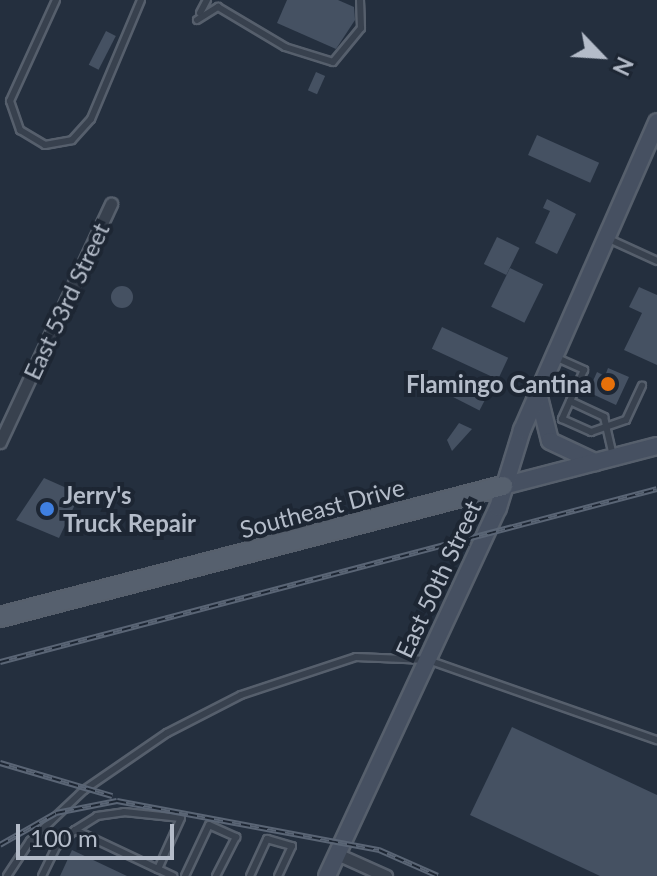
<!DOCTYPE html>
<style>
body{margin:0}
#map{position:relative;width:657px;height:876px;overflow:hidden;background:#242f3e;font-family:Lato,sans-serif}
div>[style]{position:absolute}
.building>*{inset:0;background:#455162;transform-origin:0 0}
.round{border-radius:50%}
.roads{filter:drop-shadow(2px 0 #565f6c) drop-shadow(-2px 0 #565f6c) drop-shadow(0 2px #565f6c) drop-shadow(0 -2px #565f6c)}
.lane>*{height:6px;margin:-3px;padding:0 3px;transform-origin:3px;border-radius:3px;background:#38414e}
.street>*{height:11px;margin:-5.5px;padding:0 5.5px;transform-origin:5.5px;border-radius:5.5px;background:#38414e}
.secondary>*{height:16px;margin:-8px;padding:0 8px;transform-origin:8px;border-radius:8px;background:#465061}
.primary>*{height:18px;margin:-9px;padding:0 9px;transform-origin:9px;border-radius:9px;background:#56606e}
.rail>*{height:6px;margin-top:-3px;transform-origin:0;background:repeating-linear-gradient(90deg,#1d2633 0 9px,#5a6575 0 18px);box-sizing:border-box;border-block:2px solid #5a6575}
.dots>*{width:22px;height:22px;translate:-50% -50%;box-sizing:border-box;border:4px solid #1d2633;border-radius:50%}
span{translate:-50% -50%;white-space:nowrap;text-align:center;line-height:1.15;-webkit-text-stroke:8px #1d2633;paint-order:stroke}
.street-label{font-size:24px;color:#b4bcc9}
.poi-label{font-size:24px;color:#b4bcc9;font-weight:700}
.right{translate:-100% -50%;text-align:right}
.left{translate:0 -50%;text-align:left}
.north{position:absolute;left:561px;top:16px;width:80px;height:80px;-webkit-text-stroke:6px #1d2633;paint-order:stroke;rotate:115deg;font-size:22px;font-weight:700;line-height:32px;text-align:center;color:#b4bcc9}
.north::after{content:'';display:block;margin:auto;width:28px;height:36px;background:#b4bcc9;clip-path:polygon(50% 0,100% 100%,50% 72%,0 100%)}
.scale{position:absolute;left:16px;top:824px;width:158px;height:36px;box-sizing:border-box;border:4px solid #b4bcc9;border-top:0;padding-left:10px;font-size:24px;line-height:28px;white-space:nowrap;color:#b4bcc9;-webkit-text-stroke:6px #1d2633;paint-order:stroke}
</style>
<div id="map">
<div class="building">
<i style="clip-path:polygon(287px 0,338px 0,354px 7px,355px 20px,336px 49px,277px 23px)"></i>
<i style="left:106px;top:31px;width:11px;height:38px;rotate:27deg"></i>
<i style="left:316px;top:72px;width:10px;height:20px;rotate:24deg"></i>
<i style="left:537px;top:135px;width:68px;height:22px;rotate:24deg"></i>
<i style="clip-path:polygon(547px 199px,576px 214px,557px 254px,535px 243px,550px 211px,543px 208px)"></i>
<i style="left:497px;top:237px;width:25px;height:30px;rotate:26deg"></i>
<i style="left:510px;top:268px;width:37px;height:43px;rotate:26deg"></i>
<i class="round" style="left:111px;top:286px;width:22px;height:22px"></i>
<i style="clip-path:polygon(639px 287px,657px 295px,657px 365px,624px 350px,642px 313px,629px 307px)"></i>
<i style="left:442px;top:327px;width:73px;height:24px;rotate:25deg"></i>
<i style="clip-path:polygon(608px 368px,629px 377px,616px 405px,588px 392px,597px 372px,605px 376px)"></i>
<i style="left:456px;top:384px;width:33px;height:13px;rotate:27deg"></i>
<i style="clip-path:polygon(459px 423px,472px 429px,452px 451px,447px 440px)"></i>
<i style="clip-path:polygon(44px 478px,80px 494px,59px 538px,16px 520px)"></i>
<i style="clip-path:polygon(512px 727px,657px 795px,657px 876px,600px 876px,470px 815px)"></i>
<i style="clip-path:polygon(72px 850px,127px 876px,60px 876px)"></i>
</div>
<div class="roads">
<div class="lane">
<i style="left:56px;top:0;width:111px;rotate:114.5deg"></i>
<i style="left:10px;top:101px;width:31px;rotate:71deg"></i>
<i style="left:20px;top:130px;width:29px;rotate:31deg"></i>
<i style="left:45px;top:145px;width:27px;rotate:-10deg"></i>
<i style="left:72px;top:140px;width:28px;rotate:-48deg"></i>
<i style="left:91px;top:119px;width:129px;rotate:-67.2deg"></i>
<i style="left:200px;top:13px;width:15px;rotate:-62deg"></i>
<i style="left:197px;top:20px;width:25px;rotate:-32deg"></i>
<i style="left:218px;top:7px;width:78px;rotate:30.8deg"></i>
<i style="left:285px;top:47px;width:50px;rotate:17.4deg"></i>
<i style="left:333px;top:62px;width:44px;rotate:-50.5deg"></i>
<i style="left:361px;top:28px;width:28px;rotate:-92deg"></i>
<i style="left:609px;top:239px;width:53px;rotate:24.6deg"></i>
<i style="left:555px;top:357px;width:32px;rotate:24deg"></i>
<i style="left:584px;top:370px;width:54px;rotate:114.2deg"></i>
<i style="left:562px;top:419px;width:32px;rotate:24deg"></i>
<i style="left:591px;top:432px;width:37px;rotate:-19deg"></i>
<i style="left:626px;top:420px;width:38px;rotate:-65deg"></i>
<i style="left:570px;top:401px;width:38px;rotate:25deg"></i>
<i style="left:604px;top:417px;width:39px;rotate:77deg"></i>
<i style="left:75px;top:830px;width:92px;rotate:25.2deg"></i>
<i style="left:7px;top:876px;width:42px;rotate:-56.7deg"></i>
<i style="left:30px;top:841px;width:74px;rotate:-43.4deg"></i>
<i style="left:84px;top:790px;width:101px;rotate:-34.5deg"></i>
<i style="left:167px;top:733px;width:83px;rotate:-27.2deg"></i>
<i style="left:241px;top:695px;width:121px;rotate:-18.3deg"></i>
<i style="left:356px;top:657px;width:72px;rotate:2.4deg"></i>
<i style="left:428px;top:660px;width:243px;rotate:19.3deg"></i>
<i style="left:42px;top:876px;width:32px;rotate:-64deg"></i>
<i style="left:56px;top:847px;width:25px;rotate:-42deg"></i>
<i style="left:75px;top:830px;width:26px;rotate:-32deg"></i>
<i style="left:97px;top:816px;width:27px;rotate:-8deg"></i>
<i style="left:124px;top:812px;width:57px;rotate:6deg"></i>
<i style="left:181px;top:818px;width:56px;rotate:114.3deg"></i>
<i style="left:158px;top:869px;width:17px;rotate:25deg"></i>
<i style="left:185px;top:876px;width:56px;rotate:-64.8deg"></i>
<i style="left:209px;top:825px;width:30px;rotate:24deg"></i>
<i style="left:236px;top:837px;width:44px;rotate:117.1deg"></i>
<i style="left:250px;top:876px;width:41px;rotate:-65.3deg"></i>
<i style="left:267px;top:839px;width:26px;rotate:16deg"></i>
<i style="left:292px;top:846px;width:33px;rotate:115deg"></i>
</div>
<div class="street">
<i style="left:0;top:442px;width:263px;rotate:-65deg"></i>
<i style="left:337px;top:854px;width:54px;rotate:24.2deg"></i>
</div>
<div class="secondary">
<i style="left:538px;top:393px;width:49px;rotate:76deg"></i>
<i style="left:550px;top:441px;width:50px;rotate:25deg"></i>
<i style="left:503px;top:486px;width:159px;rotate:-14.6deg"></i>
<i style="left:327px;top:876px;width:406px;rotate:-65.1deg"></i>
<i style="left:498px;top:508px;width:82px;rotate:-72.9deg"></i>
<i style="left:522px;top:430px;width:336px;rotate:-66.3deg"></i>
</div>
<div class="primary">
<i style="left:0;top:617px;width:520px;rotate:-14.6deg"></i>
</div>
</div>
<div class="rail">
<i style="left:0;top:662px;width:679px;rotate:-14.75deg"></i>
<i style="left:0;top:763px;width:117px;rotate:16.4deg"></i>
<i style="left:0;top:845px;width:64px;rotate:-29.7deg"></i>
<i style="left:56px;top:813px;width:62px;rotate:-11.1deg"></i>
<i style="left:117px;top:801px;width:267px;rotate:10.6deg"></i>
<i style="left:379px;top:850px;width:64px;rotate:23.8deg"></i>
</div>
<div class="dots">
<i style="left:608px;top:384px;background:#e8710a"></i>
<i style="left:47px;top:509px;background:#3f7fe0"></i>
</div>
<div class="street-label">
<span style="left:66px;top:301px;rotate:-65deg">East 53rd Street</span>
<span style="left:322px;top:508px;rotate:-15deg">Southeast Drive</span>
<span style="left:438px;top:579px;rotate:-65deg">East 50th Street</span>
</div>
<div class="poi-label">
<span class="right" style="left:592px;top:384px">Flamingo Cantina</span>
<span class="left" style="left:63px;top:509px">Jerry's<br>Truck Repair</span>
</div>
<div class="north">N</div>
<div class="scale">100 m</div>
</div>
